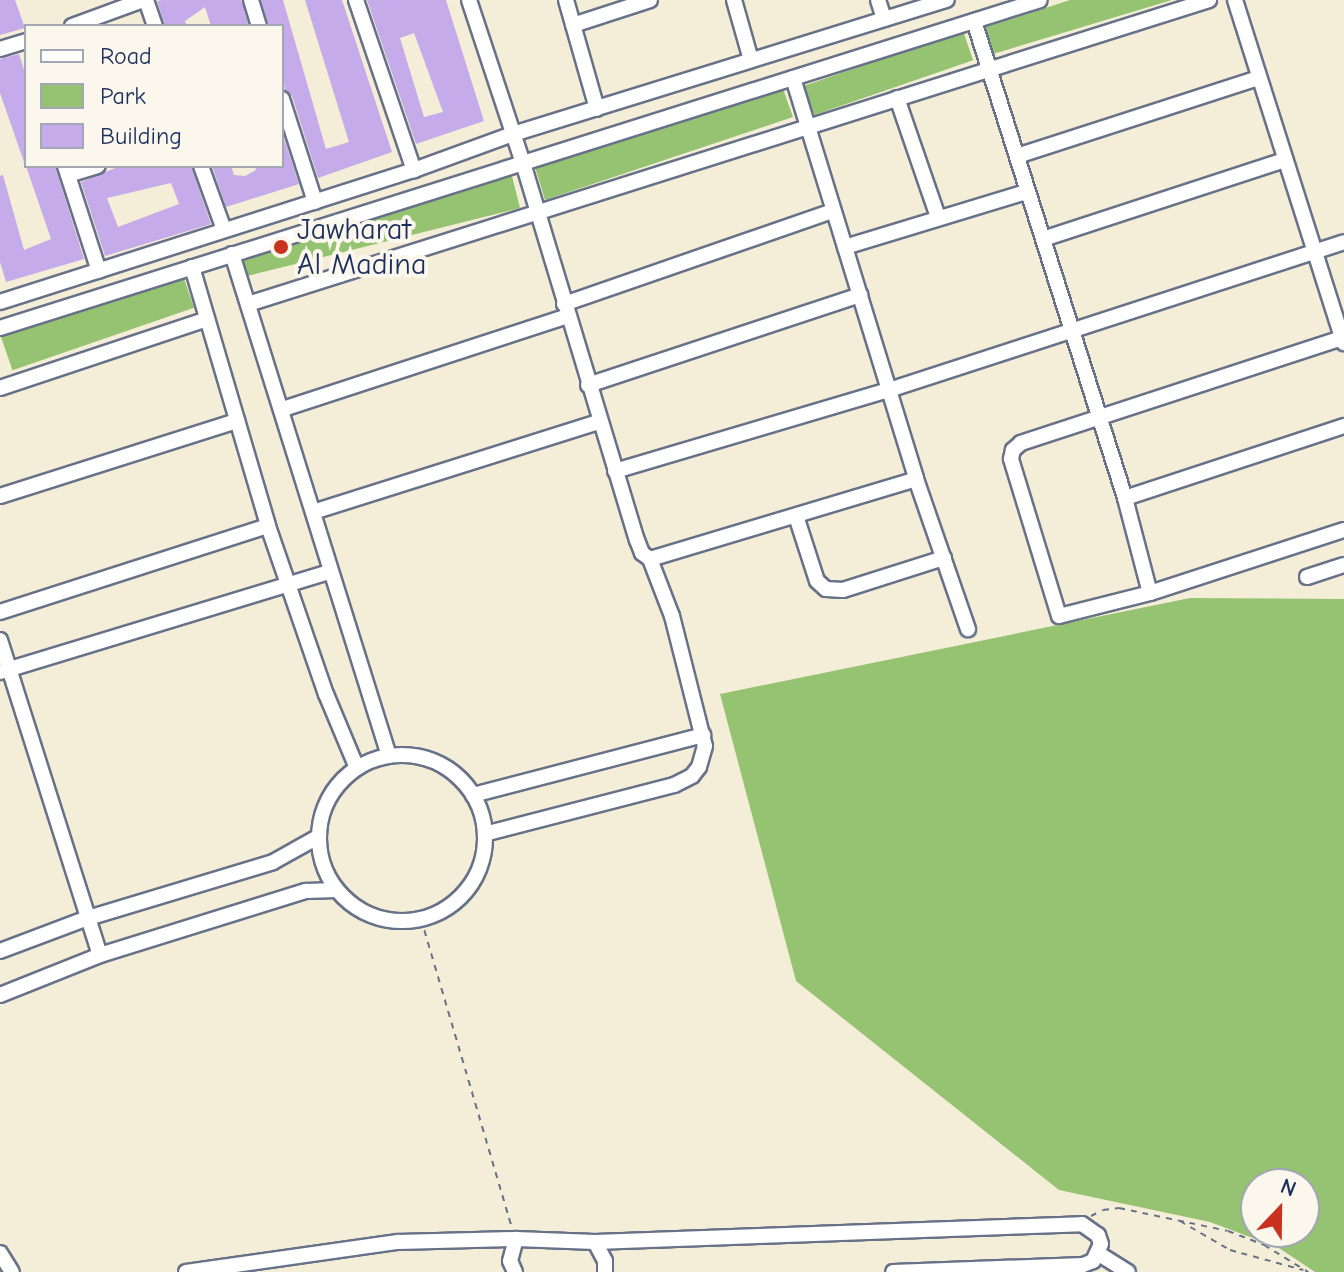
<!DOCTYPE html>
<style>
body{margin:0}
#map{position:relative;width:1344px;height:1272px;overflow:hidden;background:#f4edd7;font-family:"Comic Neue",sans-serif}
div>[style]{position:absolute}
.green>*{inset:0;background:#95c372;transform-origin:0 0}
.building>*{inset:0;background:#c6abea}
.path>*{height:2px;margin-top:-1px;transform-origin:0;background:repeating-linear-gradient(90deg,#677288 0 6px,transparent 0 12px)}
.roads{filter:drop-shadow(2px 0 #677288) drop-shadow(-2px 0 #677288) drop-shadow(0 2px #677288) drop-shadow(0 -2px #677288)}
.street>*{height:14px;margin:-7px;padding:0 7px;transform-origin:7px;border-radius:7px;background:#fff}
.street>.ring{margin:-7px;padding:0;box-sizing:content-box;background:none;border:14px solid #fff;border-radius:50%}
.dots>*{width:22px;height:22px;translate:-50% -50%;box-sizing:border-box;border:4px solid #fbf7ec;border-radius:50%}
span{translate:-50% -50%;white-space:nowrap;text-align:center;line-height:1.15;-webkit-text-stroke:8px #fbf7ec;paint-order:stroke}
.poi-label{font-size:30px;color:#1b2f5e}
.left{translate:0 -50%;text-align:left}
.legend{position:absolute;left:24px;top:24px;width:260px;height:144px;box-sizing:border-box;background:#fbf7ec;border:2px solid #a1a7b3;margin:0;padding:10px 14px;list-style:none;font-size:24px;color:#1b2f5e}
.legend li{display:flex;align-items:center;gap:16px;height:40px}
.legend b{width:40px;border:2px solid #a1a7b3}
.north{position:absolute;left:1240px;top:1168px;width:80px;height:80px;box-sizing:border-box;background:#fbf7ec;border:2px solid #a1a7b3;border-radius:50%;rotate:22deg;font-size:22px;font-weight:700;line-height:32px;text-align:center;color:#1b2f5e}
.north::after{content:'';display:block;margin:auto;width:28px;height:36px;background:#c8321e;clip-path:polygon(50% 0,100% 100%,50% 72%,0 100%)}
</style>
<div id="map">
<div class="green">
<i style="clip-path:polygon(1070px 0,1172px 0,993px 54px,983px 28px)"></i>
<i style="left:963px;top:31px;width:31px;height:168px;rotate:71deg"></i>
<i style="clip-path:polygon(783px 89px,793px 117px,545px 200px,535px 167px)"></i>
<i style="left:512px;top:176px;width:33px;height:282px;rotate:76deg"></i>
<i style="left:181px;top:270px;width:40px;height:192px;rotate:71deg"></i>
<i style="clip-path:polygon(evenodd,1190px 598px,1344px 599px,1344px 1272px,1315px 1272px,1279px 1248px,1210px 1222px,1059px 1190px,796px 981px,720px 694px,1190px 598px,1256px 1184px,1304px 1184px,1304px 1232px,1256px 1232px,1256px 1184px)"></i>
</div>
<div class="building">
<i style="clip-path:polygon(0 0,15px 0,25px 28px,0 35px)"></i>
<i style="clip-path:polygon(162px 0,241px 0,249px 26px,211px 26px,205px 7px,185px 21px,187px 26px,165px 26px,157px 1px)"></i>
<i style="clip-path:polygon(261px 0,283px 0,326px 149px,349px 142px,305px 0,342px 0,392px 152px,318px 178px,292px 96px,282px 89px,285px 89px,282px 77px,282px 26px,269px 26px)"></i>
<i style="clip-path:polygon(evenodd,367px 0,446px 0,484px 121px,416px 144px,367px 0,414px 33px,443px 112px,424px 117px,400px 38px,414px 33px)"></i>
<i style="clip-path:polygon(19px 54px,26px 76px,24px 162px,0 93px,0 59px)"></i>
<i style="clip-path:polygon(282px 132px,299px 184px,226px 207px,212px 166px,231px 166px,234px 175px,245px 176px,256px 170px,255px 166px,282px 166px)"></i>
<i style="clip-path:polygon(26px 166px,55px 166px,84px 259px,6px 282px,0 262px,0 176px,3px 175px,24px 250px,51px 239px)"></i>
<i style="clip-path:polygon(evenodd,120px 166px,191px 166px,211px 224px,105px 256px,81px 182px,120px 166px,171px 183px,179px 204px,118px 227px,107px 198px,171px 183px)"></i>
</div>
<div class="path">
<i style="left:421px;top:919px;width:319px;rotate:73.6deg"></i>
<i style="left:1091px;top:1216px;width:13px;rotate:-27deg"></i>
<i style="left:1103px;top:1210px;width:16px;rotate:-7deg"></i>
<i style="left:1119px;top:1208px;width:111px;rotate:11.9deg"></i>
<i style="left:1228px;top:1231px;width:39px;rotate:21deg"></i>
<i style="left:1264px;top:1245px;width:52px;rotate:31.5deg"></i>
<i style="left:1180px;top:1221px;width:58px;rotate:30.1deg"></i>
<i style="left:1230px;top:1250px;width:76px;rotate:15.3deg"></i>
</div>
<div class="roads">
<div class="street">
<i style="left:146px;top:0;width:28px;rotate:71deg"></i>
<i style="left:251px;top:0;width:27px;rotate:73deg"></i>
<i style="left:356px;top:0;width:180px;rotate:71.2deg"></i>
<i style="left:469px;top:0;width:172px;rotate:71.7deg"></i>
<i style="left:523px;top:163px;width:394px;rotate:73.2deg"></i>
<i style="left:637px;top:540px;width:14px;rotate:69deg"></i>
<i style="left:642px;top:553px;width:10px;rotate:37deg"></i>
<i style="left:650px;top:559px;width:61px;rotate:68.9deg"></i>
<i style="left:672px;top:616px;width:134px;rotate:75.8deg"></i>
<i style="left:705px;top:746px;width:22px;rotate:106deg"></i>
<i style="left:699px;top:767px;width:11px;rotate:128deg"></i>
<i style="left:692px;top:776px;width:20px;rotate:153deg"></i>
<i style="left:674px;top:785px;width:195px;rotate:165.5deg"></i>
<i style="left:566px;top:0;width:113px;rotate:74.1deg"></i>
<i style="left:734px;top:0;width:62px;rotate:74.2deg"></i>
<i style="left:878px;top:0;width:20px;rotate:72deg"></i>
<i style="left:1235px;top:0;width:360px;rotate:72.4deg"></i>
<i style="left:974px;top:21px;width:500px;rotate:72.43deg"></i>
<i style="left:1125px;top:498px;width:98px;rotate:75.3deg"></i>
<i style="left:573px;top:25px;width:81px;rotate:-18deg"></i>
<i style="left:72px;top:26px;width:76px;rotate:-20.1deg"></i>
<i style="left:0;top:49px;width:27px;rotate:-17deg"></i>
<i style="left:793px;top:78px;width:419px;rotate:72.9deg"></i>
<i style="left:916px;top:479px;width:159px;rotate:70.9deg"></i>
<i style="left:897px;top:98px;width:126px;rotate:71deg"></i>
<i style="left:282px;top:99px;width:108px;rotate:72.2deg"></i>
<i style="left:1017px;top:156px;width:254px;rotate:-17.9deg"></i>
<i style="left:65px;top:166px;width:110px;rotate:72.1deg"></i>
<i style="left:201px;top:166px;width:68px;rotate:70.2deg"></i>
<i style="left:68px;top:175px;width:31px;rotate:-17deg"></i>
<i style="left:1043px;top:239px;width:255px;rotate:-18.1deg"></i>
<i style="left:845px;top:247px;width:189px;rotate:-16.9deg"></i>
<i style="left:232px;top:254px;width:526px;rotate:72.63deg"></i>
<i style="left:192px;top:267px;width:270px;rotate:73.6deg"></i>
<i style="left:268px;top:526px;width:178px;rotate:71deg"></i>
<i style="left:326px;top:694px;width:80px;rotate:67.3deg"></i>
<i style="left:0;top:302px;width:435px;rotate:-17.7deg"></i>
<i style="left:414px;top:170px;width:105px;rotate:-20deg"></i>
<i style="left:513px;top:134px;width:454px;rotate:-17.2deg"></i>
<i style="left:248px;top:304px;width:1008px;rotate:-17.55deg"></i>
<i style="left:564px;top:304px;width:285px;rotate:-19.1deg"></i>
<i style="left:0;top:328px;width:1090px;rotate:-17.5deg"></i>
<i style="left:1342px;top:338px;width:338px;rotate:161.9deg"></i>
<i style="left:1021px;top:443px;width:11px;rotate:139deg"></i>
<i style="left:1013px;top:450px;width:9px;rotate:103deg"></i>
<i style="left:1011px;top:459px;width:164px;rotate:73deg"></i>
<i style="left:1059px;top:616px;width:94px;rotate:-14.2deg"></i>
<i style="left:1150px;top:593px;width:204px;rotate:-18deg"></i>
<i style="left:588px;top:385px;width:287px;rotate:-18.3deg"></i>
<i style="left:0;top:388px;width:218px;rotate:-18.4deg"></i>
<i style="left:283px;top:409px;width:300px;rotate:-18.1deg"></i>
<i style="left:615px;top:471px;width:286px;rotate:-16.5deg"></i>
<i style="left:889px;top:390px;width:478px;rotate:-18deg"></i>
<i style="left:0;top:496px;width:249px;rotate:-17.6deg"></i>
<i style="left:1125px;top:498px;width:231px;rotate:-18.2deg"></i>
<i style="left:313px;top:512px;width:300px;rotate:-17.5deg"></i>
<i style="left:796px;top:516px;width:68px;rotate:72.1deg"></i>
<i style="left:817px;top:581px;width:12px;rotate:42deg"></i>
<i style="left:826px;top:589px;width:17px;rotate:3deg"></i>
<i style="left:843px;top:590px;width:106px;rotate:-17.6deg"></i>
<i style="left:650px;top:559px;width:278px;rotate:-16.7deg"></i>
<i style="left:1307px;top:577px;width:39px;rotate:-18deg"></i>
<i style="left:0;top:612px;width:281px;rotate:-17.8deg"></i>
<i style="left:0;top:640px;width:330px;rotate:72.4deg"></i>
<i style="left:0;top:672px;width:345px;rotate:-16.9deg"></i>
<i class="ring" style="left:319px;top:755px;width:152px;height:152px"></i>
<i style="left:473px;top:795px;width:238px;rotate:-14.6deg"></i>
<i style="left:0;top:951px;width:94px;rotate:-20.6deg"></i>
<i style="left:88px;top:918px;width:193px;rotate:-16.8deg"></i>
<i style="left:273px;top:862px;width:51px;rotate:-29.1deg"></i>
<i style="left:0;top:995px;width:108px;rotate:-21.8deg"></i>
<i style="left:100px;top:955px;width:216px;rotate:-17.3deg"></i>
<i style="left:306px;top:891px;width:30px;rotate:-2deg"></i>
<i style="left:595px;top:1242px;width:21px;rotate:62deg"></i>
<i style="left:605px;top:1261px;width:11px;rotate:90deg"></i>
<i style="left:0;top:1253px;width:22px;rotate:58deg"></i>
<i style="left:1099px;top:1254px;width:34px;rotate:32deg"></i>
<i style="left:186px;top:1272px;width:214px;rotate:-8.1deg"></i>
<i style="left:398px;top:1242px;width:118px;rotate:-1.5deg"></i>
<i style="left:516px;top:1239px;width:79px;rotate:2.2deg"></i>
<i style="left:595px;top:1242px;width:487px;rotate:-2.1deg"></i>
<i style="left:1082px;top:1224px;width:19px;rotate:35deg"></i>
<i style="left:1098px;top:1235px;width:9px;rotate:72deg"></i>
<i style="left:1101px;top:1244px;width:19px;rotate:115deg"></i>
<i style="left:1093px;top:1261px;width:11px;rotate:158deg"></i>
<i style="left:1083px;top:1265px;width:190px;rotate:177.9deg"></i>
<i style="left:515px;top:1272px;width:12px;rotate:-114deg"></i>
<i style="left:510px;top:1261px;width:23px;rotate:-75deg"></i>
</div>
</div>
<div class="dots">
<i style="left:281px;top:247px;background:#c8321e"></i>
</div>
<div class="poi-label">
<span class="left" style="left:297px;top:247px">Jawharat<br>Al Madina</span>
</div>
<ul class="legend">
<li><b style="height:10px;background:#fff"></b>Road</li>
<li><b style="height:22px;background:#95c372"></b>Park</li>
<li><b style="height:22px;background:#c6abea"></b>Building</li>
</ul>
<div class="north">N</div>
</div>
